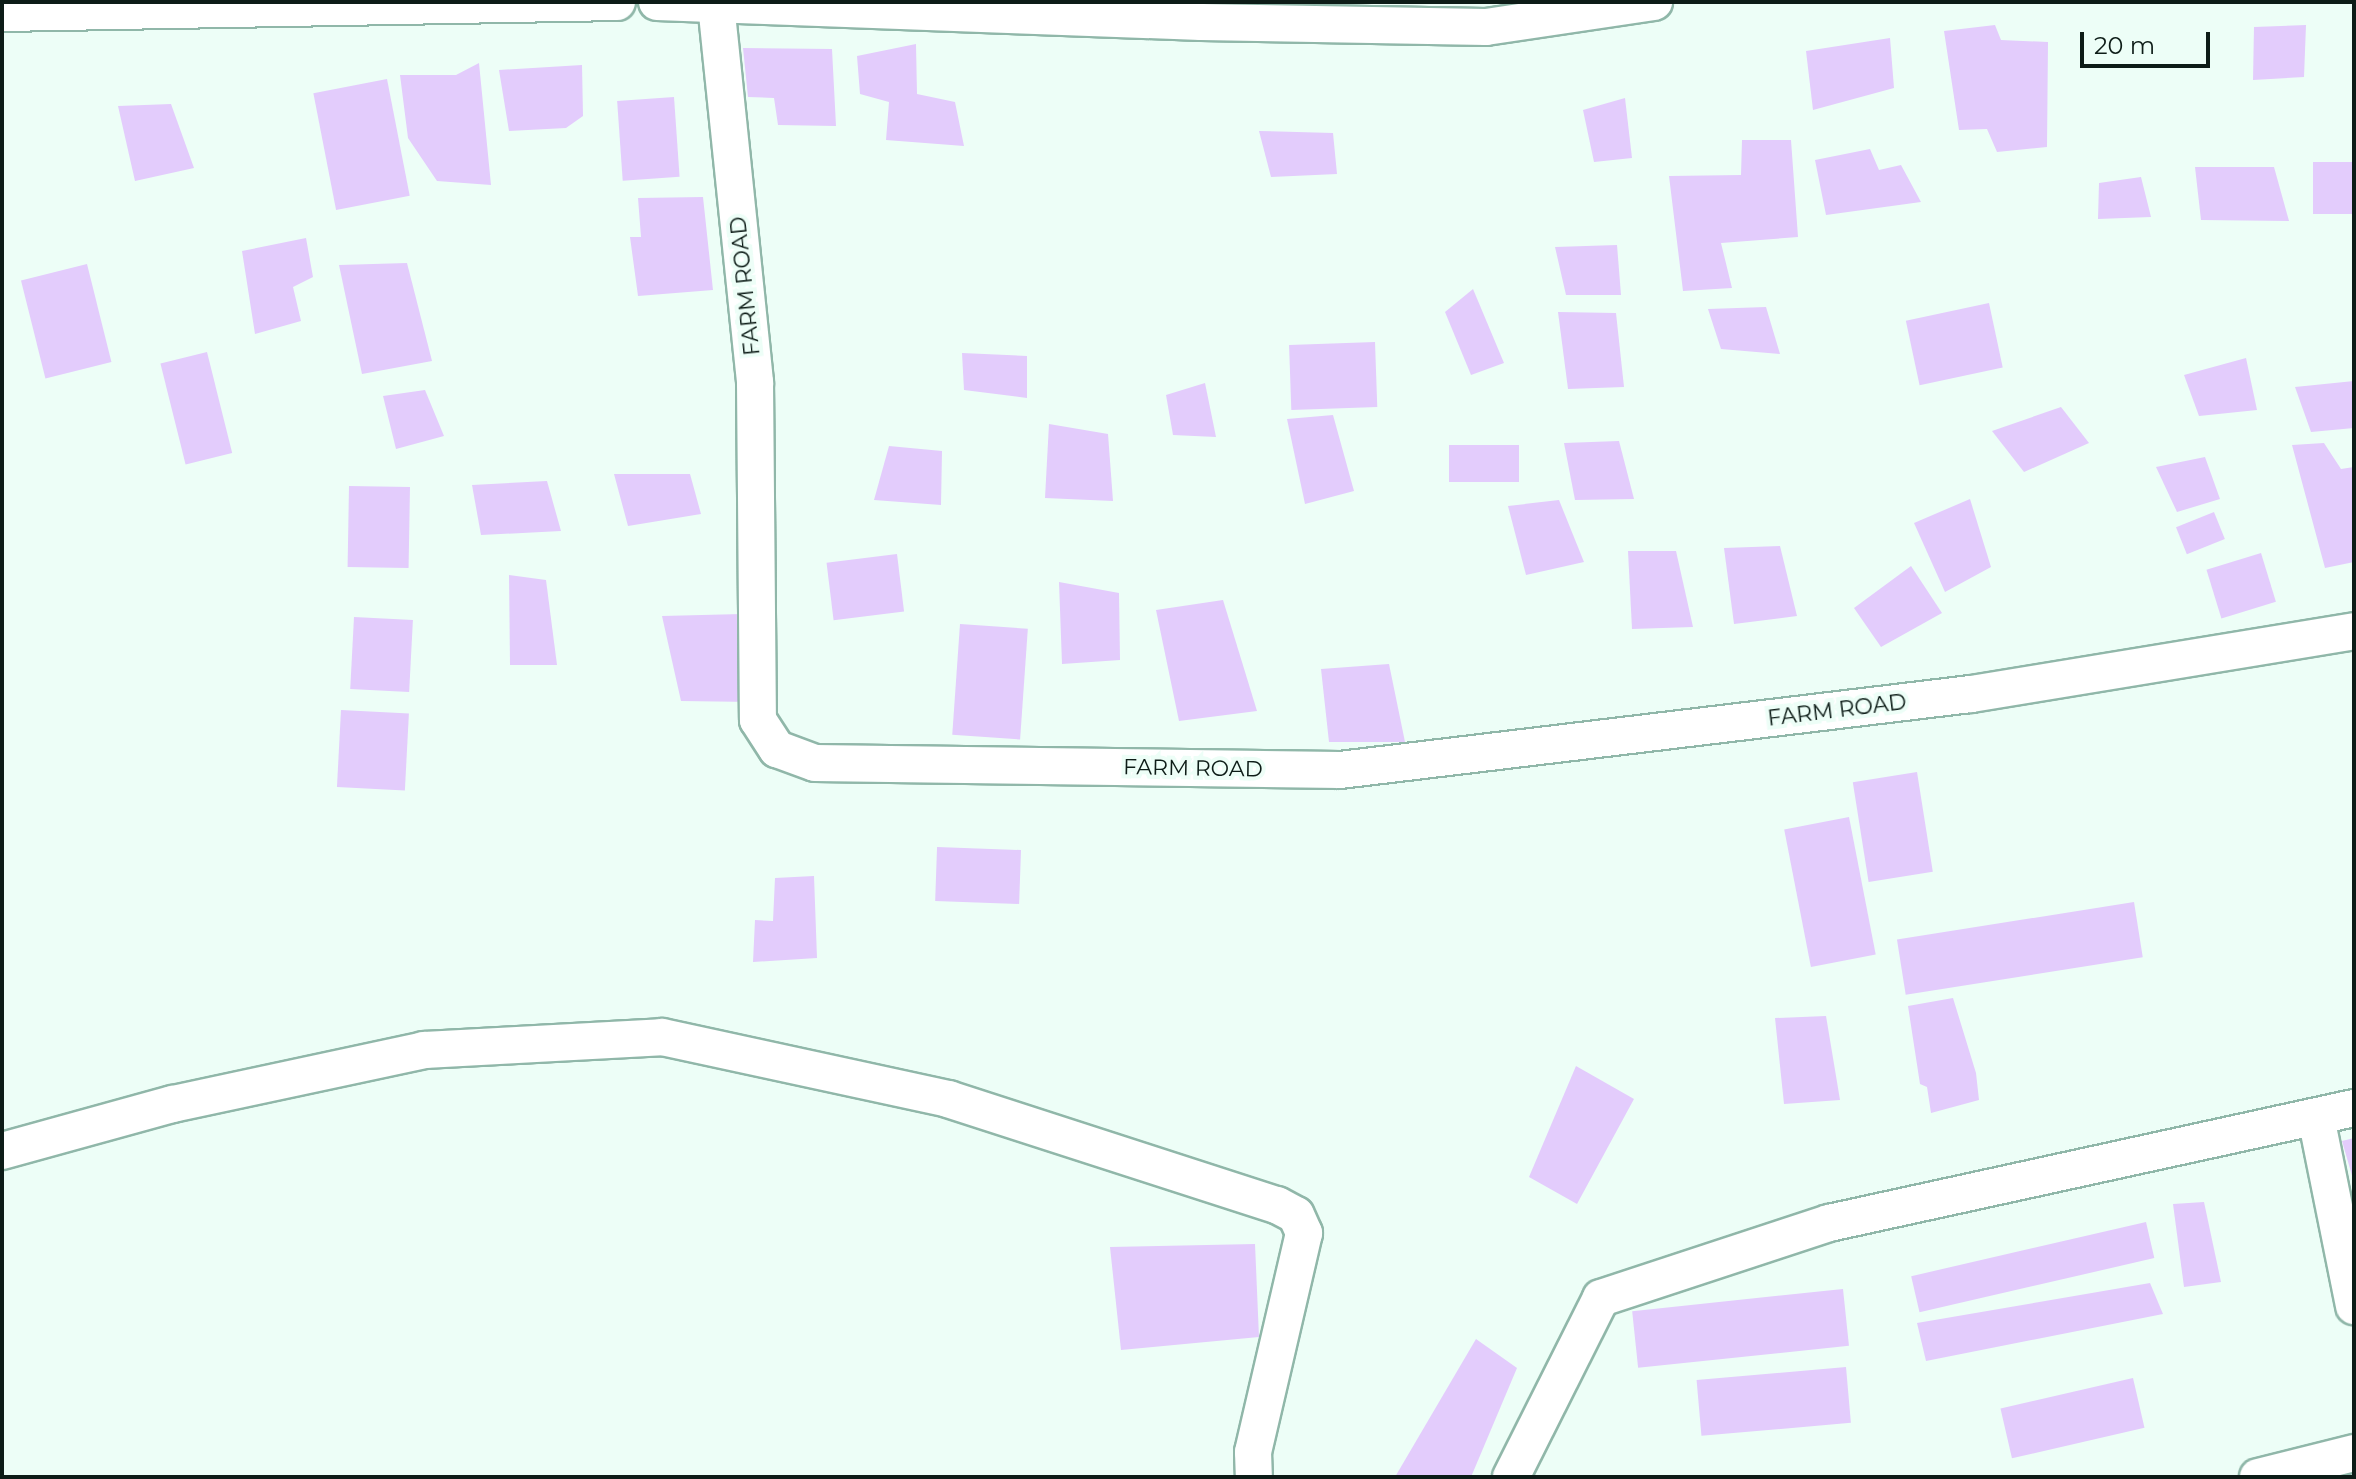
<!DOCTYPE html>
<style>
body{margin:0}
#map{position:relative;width:2356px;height:1479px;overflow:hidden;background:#edfef7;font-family:Montserrat,sans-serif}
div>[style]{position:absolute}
.building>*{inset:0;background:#e3ccfc;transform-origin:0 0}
.roads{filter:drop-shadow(2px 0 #90b7a9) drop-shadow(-2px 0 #90b7a9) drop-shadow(0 2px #90b7a9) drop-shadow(0 -2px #90b7a9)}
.minor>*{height:36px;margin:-18px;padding:0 18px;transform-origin:18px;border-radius:18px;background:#fff}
span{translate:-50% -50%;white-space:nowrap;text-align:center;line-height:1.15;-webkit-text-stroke:8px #edfef7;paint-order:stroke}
.street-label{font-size:22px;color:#0d1c17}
.frame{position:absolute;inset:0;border:4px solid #0d1c17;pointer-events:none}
.scale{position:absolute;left:2080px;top:32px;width:130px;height:36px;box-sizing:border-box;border:4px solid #0d1c17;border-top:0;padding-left:10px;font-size:24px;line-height:28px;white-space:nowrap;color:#0d1c17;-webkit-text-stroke:6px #edfef7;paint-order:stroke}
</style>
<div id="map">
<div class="building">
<i style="clip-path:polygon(1995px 25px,2001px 40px,2048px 42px,2047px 147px,1997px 152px,1987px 129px,1959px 130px,1944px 31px)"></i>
<i style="clip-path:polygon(2306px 25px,2304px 77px,2253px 80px,2254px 27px)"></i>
<i style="clip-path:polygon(1890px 38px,1894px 88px,1813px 110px,1806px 51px)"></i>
<i style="clip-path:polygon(916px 44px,917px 94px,955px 102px,964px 146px,886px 140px,889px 102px,860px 94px,857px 56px)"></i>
<i style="clip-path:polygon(743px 48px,832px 49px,836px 126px,778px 125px,774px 98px,748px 97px)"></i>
<i style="clip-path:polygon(479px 63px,491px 185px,437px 181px,408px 138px,400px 75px,456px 75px)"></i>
<i style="clip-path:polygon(582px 65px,583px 116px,566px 128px,509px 131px,499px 70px)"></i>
<i style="left:387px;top:79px;width:119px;height:75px;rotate:79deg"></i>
<i style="left:674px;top:97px;width:80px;height:57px;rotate:86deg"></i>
<i style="clip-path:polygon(1625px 98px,1632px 158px,1594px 162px,1583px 110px)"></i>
<i style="clip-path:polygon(171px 104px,194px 168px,135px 181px,118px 106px)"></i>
<i style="clip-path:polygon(1259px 131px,1333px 133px,1337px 174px,1271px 177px)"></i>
<i style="clip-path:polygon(1742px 140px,1791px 140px,1798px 237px,1721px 243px,1732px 288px,1683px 291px,1669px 176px,1741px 175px)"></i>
<i style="clip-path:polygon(1870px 149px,1879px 170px,1901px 165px,1921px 202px,1826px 215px,1815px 160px)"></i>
<i style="left:2354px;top:162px;width:52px;height:41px;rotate:90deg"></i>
<i style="clip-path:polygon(2195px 167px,2274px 167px,2289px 221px,2201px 220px)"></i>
<i style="clip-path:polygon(2141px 177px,2151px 217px,2098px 219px,2099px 183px)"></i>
<i style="clip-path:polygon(703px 197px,713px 290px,638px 296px,630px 237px,641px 237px,638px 198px)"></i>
<i style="clip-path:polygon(306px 238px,313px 277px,293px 287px,301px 321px,255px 334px,242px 251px)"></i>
<i style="clip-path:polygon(1617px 245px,1621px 295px,1566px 295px,1555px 247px)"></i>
<i style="clip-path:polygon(407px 263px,432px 361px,362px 374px,339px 265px)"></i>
<i style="left:87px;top:264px;width:101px;height:68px;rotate:76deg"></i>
<i style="clip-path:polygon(1473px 289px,1504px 363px,1471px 375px,1445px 312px)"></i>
<i style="left:1989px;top:303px;width:66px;height:85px;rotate:78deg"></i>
<i style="clip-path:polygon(1766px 307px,1780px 354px,1721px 349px,1708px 309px)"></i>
<i style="clip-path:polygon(1558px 312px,1616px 313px,1624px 387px,1568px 389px)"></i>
<i style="left:1375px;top:342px;width:65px;height:86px;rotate:88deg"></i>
<i style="left:207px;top:352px;width:104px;height:48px;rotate:76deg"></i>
<i style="clip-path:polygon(962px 353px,1027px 356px,1027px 398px,964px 390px)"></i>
<i style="clip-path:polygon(2246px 358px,2257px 410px,2199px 416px,2184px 375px)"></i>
<i style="clip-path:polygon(2354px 381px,2354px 428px,2311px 432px,2295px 387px)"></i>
<i style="clip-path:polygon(1205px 383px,1216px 437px,1173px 435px,1166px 395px)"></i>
<i style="clip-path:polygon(425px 390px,444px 436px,396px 449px,383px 396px)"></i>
<i style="clip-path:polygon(2061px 407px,2089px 443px,2024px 472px,1992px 431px)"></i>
<i style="clip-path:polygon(1333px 415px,1354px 491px,1305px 504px,1287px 419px)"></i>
<i style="clip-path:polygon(1049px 424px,1108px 434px,1113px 501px,1045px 498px)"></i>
<i style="clip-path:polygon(1619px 441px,1634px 499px,1575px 500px,1564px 443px)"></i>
<i style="clip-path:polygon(2324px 443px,2341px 469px,2354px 467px,2354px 562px,2325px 568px,2292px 445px)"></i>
<i style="left:1449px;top:445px;width:70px;height:37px"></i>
<i style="clip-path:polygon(889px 446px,942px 451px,941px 505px,874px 500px)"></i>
<i style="clip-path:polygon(2205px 457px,2220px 499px,2177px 512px,2156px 467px)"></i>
<i style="clip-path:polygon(614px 474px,690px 474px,701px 514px,628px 526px)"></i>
<i style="clip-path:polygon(547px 481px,561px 531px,481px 535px,472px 485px)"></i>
<i style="left:349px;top:486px;width:61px;height:81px;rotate:1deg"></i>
<i style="clip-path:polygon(1970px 499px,1991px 567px,1945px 592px,1914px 523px)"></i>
<i style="clip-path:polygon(1559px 500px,1584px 562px,1526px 575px,1508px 506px)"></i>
<i style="left:2214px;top:512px;width:29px;height:41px;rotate:68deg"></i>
<i style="clip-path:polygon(1780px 546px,1797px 616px,1734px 624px,1724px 548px)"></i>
<i style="clip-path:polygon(1628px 551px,1676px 551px,1693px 627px,1632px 629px)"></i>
<i style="left:2261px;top:553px;width:51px;height:57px;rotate:73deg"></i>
<i style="left:897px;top:554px;width:58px;height:71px;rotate:83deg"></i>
<i style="clip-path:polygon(1911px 566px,1942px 613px,1881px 647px,1854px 608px)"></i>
<i style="clip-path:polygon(509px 575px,546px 580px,557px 665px,510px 665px)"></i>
<i style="clip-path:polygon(1059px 582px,1119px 593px,1120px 660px,1062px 664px)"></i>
<i style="clip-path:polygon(1223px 600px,1257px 711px,1179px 721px,1156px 610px)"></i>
<i style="clip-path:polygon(742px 614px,752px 702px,681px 701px,662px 616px)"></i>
<i style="left:354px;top:617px;width:59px;height:72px;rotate:3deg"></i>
<i style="left:960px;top:624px;width:68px;height:111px;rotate:4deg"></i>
<i style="clip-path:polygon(1389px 664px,1405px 742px,1329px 742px,1321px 669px)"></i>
<i style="left:341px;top:710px;width:68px;height:77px;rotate:3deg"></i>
<i style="left:1917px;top:772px;width:101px;height:65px;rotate:81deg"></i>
<i style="left:1849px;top:817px;width:140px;height:66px;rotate:79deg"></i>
<i style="left:1021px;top:850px;width:54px;height:84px;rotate:92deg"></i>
<i style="clip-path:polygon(814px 876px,817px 958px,753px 962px,755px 920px,773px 921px,775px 878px)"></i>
<i style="left:2134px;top:902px;width:56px;height:240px;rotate:81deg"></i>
<i style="clip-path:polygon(1953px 998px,1976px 1073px,1979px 1100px,1931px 1113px,1927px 1087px,1920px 1084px,1908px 1006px)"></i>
<i style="clip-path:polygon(1826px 1016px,1840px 1100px,1784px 1104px,1775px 1018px)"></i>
<i style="clip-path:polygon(1576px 1066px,1634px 1099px,1577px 1204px,1529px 1177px)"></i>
<i style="clip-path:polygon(2354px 1138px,2354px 1179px,2353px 1179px,2342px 1141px)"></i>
<i style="clip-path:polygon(2204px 1202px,2221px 1282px,2184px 1287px,2173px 1204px)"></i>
<i style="left:2146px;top:1222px;width:37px;height:241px;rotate:77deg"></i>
<i style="clip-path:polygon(1255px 1244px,1259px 1337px,1121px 1350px,1110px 1247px)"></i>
<i style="clip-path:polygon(2150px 1283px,2163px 1314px,1926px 1361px,1917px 1323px)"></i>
<i style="left:1843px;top:1289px;width:57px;height:212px;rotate:84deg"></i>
<i style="clip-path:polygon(1476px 1339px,1517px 1368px,1471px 1477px,1395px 1477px)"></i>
<i style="left:1846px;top:1367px;width:56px;height:150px;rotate:85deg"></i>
<i style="left:2133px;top:1378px;width:51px;height:136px;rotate:77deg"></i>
</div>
<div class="roads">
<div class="minor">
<i style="left:657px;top:2px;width:544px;rotate:2.11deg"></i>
<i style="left:1201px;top:22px;width:285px;rotate:1deg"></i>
<i style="left:1486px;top:27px;width:170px;rotate:-8.5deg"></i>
<i style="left:716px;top:4px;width:380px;rotate:84.1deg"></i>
<i style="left:755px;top:382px;width:338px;rotate:89.5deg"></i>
<i style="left:758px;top:720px;width:35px;rotate:57deg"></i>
<i style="left:777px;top:749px;width:40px;rotate:20.2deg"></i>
<i style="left:815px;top:763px;width:525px;rotate:0.76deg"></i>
<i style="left:1340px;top:770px;width:636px;rotate:-6.87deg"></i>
<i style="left:1971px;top:694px;width:388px;rotate:-9.3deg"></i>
<i style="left:2px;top:13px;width:615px;rotate:-1.02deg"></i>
<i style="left:2316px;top:1117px;width:193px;rotate:78.6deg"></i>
<i style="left:2px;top:1151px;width:177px;rotate:-15.4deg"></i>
<i style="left:173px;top:1104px;width:257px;rotate:-12.1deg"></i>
<i style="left:424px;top:1050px;width:238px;rotate:-3.1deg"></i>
<i style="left:662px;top:1037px;width:293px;rotate:12.2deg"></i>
<i style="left:948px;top:1099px;width:346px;rotate:17.9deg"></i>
<i style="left:1277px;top:1205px;width:21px;rotate:28deg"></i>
<i style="left:1296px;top:1215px;width:20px;rotate:66deg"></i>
<i style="left:1304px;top:1233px;width:225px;rotate:103.1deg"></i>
<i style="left:1253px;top:1452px;width:25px;rotate:88deg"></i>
<i style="left:1511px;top:1477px;width:200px;rotate:-63.3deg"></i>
<i style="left:1601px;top:1298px;width:240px;rotate:-18.2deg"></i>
<i style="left:1829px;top:1223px;width:537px;rotate:-12.36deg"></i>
<i style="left:2258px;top:1477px;width:99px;rotate:-14deg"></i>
</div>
</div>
<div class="street-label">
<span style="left:745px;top:286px;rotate:-96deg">FARM ROAD</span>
<span style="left:1837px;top:710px;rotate:-7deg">FARM ROAD</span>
<span style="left:1193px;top:768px;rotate:1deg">FARM ROAD</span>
</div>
<div class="frame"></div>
<div class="scale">20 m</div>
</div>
